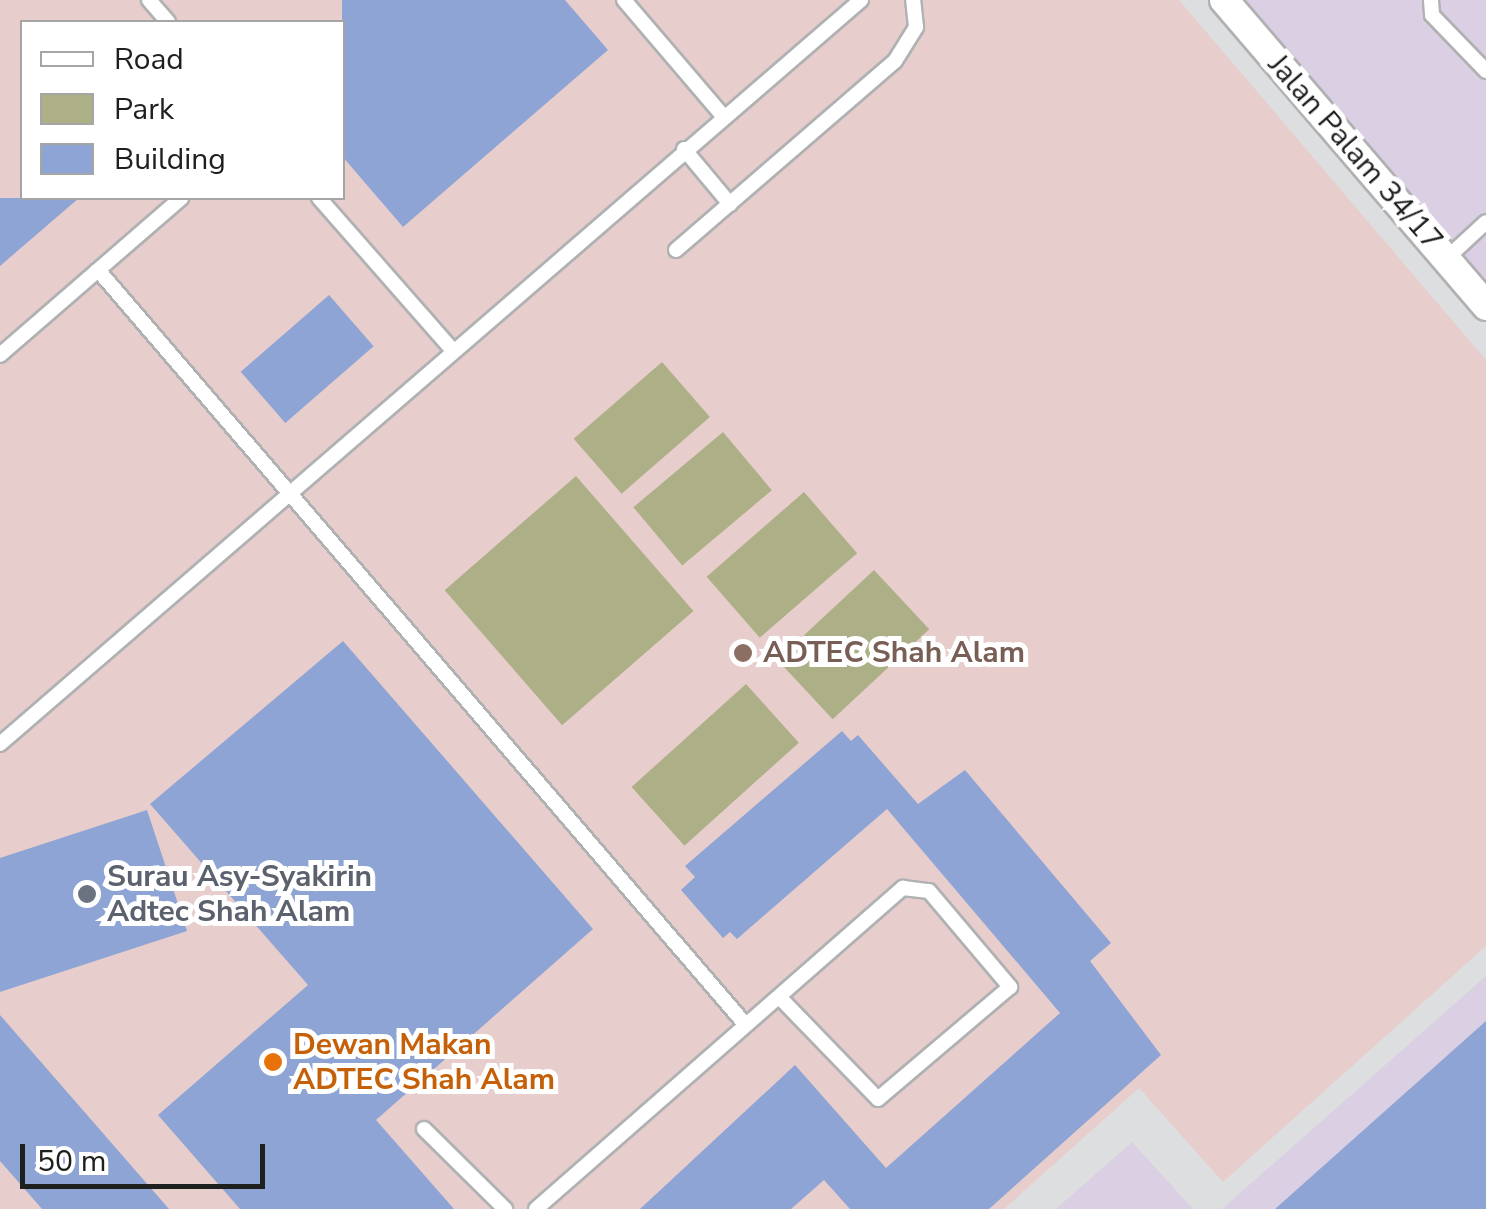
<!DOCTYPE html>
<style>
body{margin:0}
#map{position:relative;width:1486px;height:1209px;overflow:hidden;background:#dddee0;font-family:"Nunito Sans",sans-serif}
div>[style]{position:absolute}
.industrial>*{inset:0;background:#dbcfe3}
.education>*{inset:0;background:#e8cdcd}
.green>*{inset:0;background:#adb086;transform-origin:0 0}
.building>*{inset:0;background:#8ea4d4;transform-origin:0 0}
.roads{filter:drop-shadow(2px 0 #b0b1b3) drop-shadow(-2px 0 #b0b1b3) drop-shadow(0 2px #b0b1b3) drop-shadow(0 -2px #b0b1b3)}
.lane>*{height:14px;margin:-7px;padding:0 7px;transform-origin:7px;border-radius:7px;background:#fff}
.street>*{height:28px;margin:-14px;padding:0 14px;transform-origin:14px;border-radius:14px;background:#fff}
.dots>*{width:28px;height:28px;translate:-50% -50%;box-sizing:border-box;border:5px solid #fff;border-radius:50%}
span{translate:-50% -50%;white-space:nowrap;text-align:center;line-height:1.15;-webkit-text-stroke:10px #fff;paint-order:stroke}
.street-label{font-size:30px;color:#1e1f1f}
.education-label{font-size:30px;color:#785e54;font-weight:700}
.left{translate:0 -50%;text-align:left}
.worship-label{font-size:30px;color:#5b616d;font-weight:700}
.food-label{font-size:30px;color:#c56008;font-weight:700}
.legend{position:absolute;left:20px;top:20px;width:325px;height:180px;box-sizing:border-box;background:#fff;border:2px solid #a5a5a5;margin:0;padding:12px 18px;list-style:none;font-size:30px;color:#1e1f1f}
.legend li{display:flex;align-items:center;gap:20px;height:50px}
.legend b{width:50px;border:2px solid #a5a5a5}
.scale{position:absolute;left:20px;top:1144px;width:245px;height:45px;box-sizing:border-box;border:5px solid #1e1f1f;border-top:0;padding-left:12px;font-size:30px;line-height:35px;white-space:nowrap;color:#1e1f1f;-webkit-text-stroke:8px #fff;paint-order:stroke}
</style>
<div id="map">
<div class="industrial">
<i style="clip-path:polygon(1239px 0,1486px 0,1486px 285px,1465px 260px)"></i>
<i style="clip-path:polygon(1486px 976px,1486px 1209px,1222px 1209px)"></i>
<i style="clip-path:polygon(1132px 1142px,1193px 1209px,1056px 1209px)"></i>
</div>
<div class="education">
<i style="clip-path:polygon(evenodd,0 0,1179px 0,1486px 360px,1486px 946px,1223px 1182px,1139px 1088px,1004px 1209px,0 1209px,0 0,22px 22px,342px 22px,342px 198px,22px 198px,22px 22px)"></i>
</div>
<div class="green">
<i style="left:662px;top:362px;width:73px;height:117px;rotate:49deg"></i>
<i style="left:723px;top:432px;width:76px;height:117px;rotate:50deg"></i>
<i style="left:576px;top:476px;width:179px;height:174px;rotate:49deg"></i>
<i style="left:804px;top:492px;width:81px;height:129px;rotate:49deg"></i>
<i style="left:874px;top:570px;width:81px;height:132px;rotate:47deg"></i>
<i style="left:746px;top:684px;width:79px;height:154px;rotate:48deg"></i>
</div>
<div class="building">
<i style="clip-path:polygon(342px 0,565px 0,608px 50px,403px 227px,342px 156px)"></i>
<i style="clip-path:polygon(0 198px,79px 198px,0 266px)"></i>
<i style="left:329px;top:295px;width:68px;height:117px;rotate:49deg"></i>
<i style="clip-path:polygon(343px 641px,593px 929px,376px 1120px,454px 1209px,240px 1209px,158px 1115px,308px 985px,150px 804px)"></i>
<i style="clip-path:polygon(842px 731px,851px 741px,858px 735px,918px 804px,965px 770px,1111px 943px,1090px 961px,1161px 1055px,989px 1209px,850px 1209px,824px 1180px,791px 1209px,640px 1209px,795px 1065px,886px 1168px,1060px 1013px,887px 809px,737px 939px,730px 932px,723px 938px,681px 890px,695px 877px,685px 866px)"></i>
<i style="clip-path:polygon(147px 810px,187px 931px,0 992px,0 858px)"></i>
<i style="clip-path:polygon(0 1015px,169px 1209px,42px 1209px,0 1161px)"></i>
<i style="clip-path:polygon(1486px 1021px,1486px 1209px,1275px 1209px)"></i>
</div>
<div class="roads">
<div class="lane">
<i style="left:149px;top:0;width:29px;rotate:49deg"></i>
<i style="left:624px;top:0;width:153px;rotate:49.5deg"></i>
<i style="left:1431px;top:0;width:15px;rotate:86deg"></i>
<i style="left:1432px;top:15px;width:78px;rotate:46deg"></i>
<i style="left:684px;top:149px;width:72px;rotate:50.1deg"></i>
<i style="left:319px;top:198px;width:200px;rotate:48.7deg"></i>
<i style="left:676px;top:250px;width:289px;rotate:-40.8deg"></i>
<i style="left:895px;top:61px;width:40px;rotate:-58deg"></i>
<i style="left:916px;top:27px;width:27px;rotate:-96deg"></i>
<i style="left:1446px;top:259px;width:54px;rotate:-42.8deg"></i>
<i style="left:98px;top:270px;width:994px;rotate:49.37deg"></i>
<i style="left:0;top:355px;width:240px;rotate:-40.9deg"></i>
<i style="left:0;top:744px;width:1138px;rotate:-40.83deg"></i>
<i style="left:424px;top:1129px;width:114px;rotate:44.6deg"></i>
<i style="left:536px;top:1209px;width:488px;rotate:-41.2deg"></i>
<i style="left:903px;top:888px;width:26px;rotate:7deg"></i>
<i style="left:929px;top:891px;width:126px;rotate:49.8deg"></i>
<i style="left:1010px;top:987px;width:173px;rotate:139.7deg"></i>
<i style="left:878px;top:1099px;width:141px;rotate:-134.1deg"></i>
</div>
<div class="street">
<i style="left:1224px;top:0;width:403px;rotate:49.4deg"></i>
</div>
</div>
<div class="dots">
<i style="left:743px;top:653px;background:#8d6e63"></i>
<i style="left:87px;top:894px;background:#6b7280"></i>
<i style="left:273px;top:1062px;background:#e8710a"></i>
</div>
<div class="street-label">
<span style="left:1355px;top:153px;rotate:49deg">Jalan Palam 34/17</span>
</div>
<div class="education-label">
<span class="left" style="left:763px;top:653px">ADTEC Shah Alam</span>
</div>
<div class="worship-label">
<span class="left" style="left:107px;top:894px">Surau Asy-Syakirin<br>Adtec Shah Alam</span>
</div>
<div class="food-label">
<span class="left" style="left:293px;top:1062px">Dewan Makan<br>ADTEC Shah Alam</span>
</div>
<ul class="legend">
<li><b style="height:12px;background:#fff"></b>Road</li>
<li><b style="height:28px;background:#adb086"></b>Park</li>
<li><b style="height:28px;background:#8ea4d4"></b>Building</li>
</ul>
<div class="scale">50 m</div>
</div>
